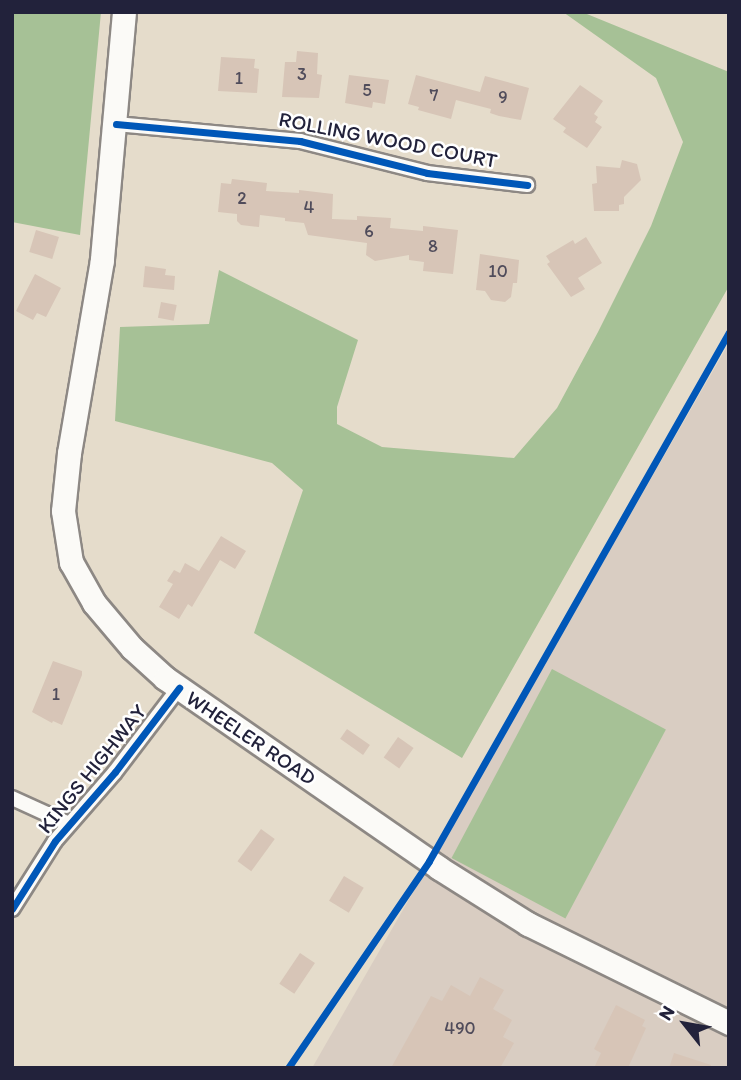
<!DOCTYPE html>
<style>
body{margin:0}
#map{position:relative;width:741px;height:1080px;overflow:hidden;background:#e5dccb;font-family:Itim,sans-serif}
div>[style]{position:absolute}
.industrial>*{inset:0;background:#d9cdc2}
.forest>*{inset:0;background:#a6c196;transform-origin:0 0}
.building>*{inset:0;background:#d7c5b7;transform-origin:0 0}
.roads{filter:drop-shadow(2px 0 #8d8884) drop-shadow(-2px 0 #8d8884) drop-shadow(0 2px #8d8884) drop-shadow(0 -2px #8d8884)}
.minor>*{height:14px;margin:-7px;padding:0 7px;transform-origin:7px;border-radius:7px;background:#fbfaf7}
.primary>*{height:23px;margin:-11.5px;padding:0 11.5px;transform-origin:11.5px;border-radius:11.5px;background:#fbfaf7}
.cycleway>*{height:7px;margin:-3.5px;padding:0 3.5px;transform-origin:3.5px;border-radius:3.5px;background:#0057b8}
span{translate:-50% -50%;white-space:nowrap;text-align:center;line-height:1.15;-webkit-text-stroke:5px #fff;paint-order:stroke}
.number-label{font-size:18px;color:#504c5b}
.number-label span{-webkit-text-stroke-width:0}
.street-label{font-size:21px;color:#22223b}
.frame{position:absolute;inset:0;border:14px solid #22223b;pointer-events:none}
.north{position:absolute;left:650px;top:989px;width:70px;height:70px;-webkit-text-stroke:5px #fff;paint-order:stroke;rotate:301deg;font-size:19px;font-weight:700;line-height:28px;text-align:center;color:#22223b}
.north::after{content:'';display:block;margin:auto;width:24px;height:32px;background:#22223b;clip-path:polygon(50% 0,100% 100%,50% 72%,0 100%)}
</style>
<div id="map">
<div class="industrial">
<i style="clip-path:polygon(729px 343px,729px 1068px,312px 1068px)"></i>
</div>
<div class="forest">
<i style="clip-path:polygon(12px 12px,101px 12px,80px 235px,12px 222px)"></i>
<i style="clip-path:polygon(563px 12px,582px 12px,729px 72px,729px 286px,462px 758px,254px 633px,303px 490px,272px 463px,115px 421px,120px 327px,209px 324px,219px 270px,358px 340px,337px 407px,337px 424px,382px 447px,514px 458px,557px 408px,598px 332px,651px 226px,683px 142px,656px 78px)"></i>
<i style="left:552px;top:669px;width:129px;height:214px;rotate:28deg"></i>
</div>
<div class="building">
<i style="clip-path:polygon(297px 51px,318px 53px,317px 74px,322px 75px,319px 98px,282px 97px,285px 62px,296px 62px)"></i>
<i style="clip-path:polygon(221px 57px,255px 59px,254px 68px,259px 69px,257px 93px,218px 91px)"></i>
<i style="clip-path:polygon(349px 75px,389px 80px,385px 104px,373px 102px,372px 108px,345px 103px)"></i>
<i style="clip-path:polygon(416px 75px,480px 92px,485px 76px,529px 88px,521px 120px,499px 116px,490px 113px,491px 109px,456px 100px,451px 119px,418px 110px,419px 107px,408px 104px)"></i>
<i style="clip-path:polygon(580px 85px,603px 101px,594px 114px,598px 117px,595px 122px,602px 127px,587px 148px,563px 132px,566px 128px,553px 119px)"></i>
<i style="clip-path:polygon(622px 160px,637px 164px,641px 180px,624px 197px,624px 204px,619px 205px,619px 211px,594px 211px,592px 184px,597px 183px,596px 166px,620px 168px)"></i>
<i style="clip-path:polygon(232px 179px,267px 183px,266px 191px,299px 193px,299px 190px,333px 194px,332px 219px,357px 220px,357px 216px,391px 218px,390px 228px,423px 231px,423px 226px,458px 230px,453px 274px,423px 271px,424px 262px,409px 260px,409px 255px,375px 261px,366px 255px,367px 243px,308px 235px,304px 223px,285px 221px,285px 218px,260px 215px,259px 227px,241px 225px,237px 221px,237px 214px,218px 212px,221px 183px,231px 184px)"></i>
<i style="left:36px;top:230px;width:24px;height:23px;rotate:17deg"></i>
<i style="clip-path:polygon(586px 237px,602px 263px,578px 278px,585px 289px,571px 297px,547px 264px,550px 262px,546px 256px,573px 240px,575px 244px)"></i>
<i style="clip-path:polygon(480px 254px,519px 260px,517px 283px,513px 283px,511px 297px,505px 302px,491px 300px,485px 291px,476px 290px)"></i>
<i style="clip-path:polygon(145px 266px,166px 269px,165px 275px,175px 276px,174px 290px,143px 287px)"></i>
<i style="clip-path:polygon(35px 274px,61px 288px,46px 317px,37px 313px,33px 320px,16px 311px)"></i>
<i style="left:161px;top:302px;width:16px;height:16px;rotate:11deg"></i>
<i style="clip-path:polygon(221px 536px,246px 551px,235px 569px,220px 560px,192px 607px,188px 604px,179px 619px,159px 607px,173px 584px,167px 581px,174px 570px,180px 573px,185px 563px,199px 571px)"></i>
<i style="clip-path:polygon(53px 661px,82px 671px,82px 675px,62px 725px,53px 721px,52px 723px,32px 712px)"></i>
<i style="left:347px;top:729px;width:28px;height:12px;rotate:35deg"></i>
<i style="left:398px;top:737px;width:19px;height:25px;rotate:35deg"></i>
<i style="left:261px;top:829px;width:17px;height:40px;rotate:36deg"></i>
<i style="left:344px;top:876px;width:23px;height:29px;rotate:31deg"></i>
<i style="left:300px;top:953px;width:18px;height:37px;rotate:34deg"></i>
<i style="clip-path:polygon(480px 977px,504px 990px,493px 1009px,512px 1020px,503px 1037px,514px 1043px,500px 1068px,391px 1068px,431px 996px,442px 1001px,451px 985px,470px 996px)"></i>
<i style="clip-path:polygon(616px 1005px,645px 1020px,642px 1026px,646px 1028px,628px 1068px,594px 1068px,601px 1053px,594px 1049px)"></i>
<i style="clip-path:polygon(674px 1053px,711px 1065px,711px 1068px,669px 1068px)"></i>
</div>
<div class="roads">
<div class="minor">
<i style="left:116px;top:124px;width:185px;rotate:5.3deg"></i>
<i style="left:300px;top:141px;width:131px;rotate:14.1deg"></i>
<i style="left:427px;top:173px;width:101px;rotate:6.8deg"></i>
<i style="left:12px;top:798px;width:63px;rotate:24.5deg"></i>
<i style="left:12px;top:909px;width:80px;rotate:-57.7deg"></i>
<i style="left:55px;top:841px;width:91px;rotate:-49deg"></i>
<i style="left:115px;top:772px;width:106px;rotate:-52.7deg"></i>
</div>
<div class="primary">
<i style="left:124px;top:12px;width:249px;rotate:95.1deg"></i>
<i style="left:102px;top:260px;width:196px;rotate:99.7deg"></i>
<i style="left:69px;top:453px;width:58px;rotate:95.9deg"></i>
<i style="left:63px;top:511px;width:52px;rotate:81.1deg"></i>
<i style="left:71px;top:562px;width:47px;rotate:60.7deg"></i>
<i style="left:94px;top:603px;width:59px;rotate:49.8deg"></i>
<i style="left:132px;top:648px;width:45px;rotate:42.3deg"></i>
<i style="left:165px;top:678px;width:333px;rotate:34.7deg"></i>
<i style="left:439px;top:868px;width:105px;rotate:32.2deg"></i>
<i style="left:528px;top:924px;width:224px;rotate:26.2deg"></i>
</div>
</div>
<div class="cycleway">
<i style="left:116px;top:124px;width:185px;rotate:5.3deg"></i>
<i style="left:300px;top:141px;width:131px;rotate:14.1deg"></i>
<i style="left:427px;top:173px;width:101px;rotate:6.8deg"></i>
<i style="left:12px;top:909px;width:80px;rotate:-57.7deg"></i>
<i style="left:55px;top:841px;width:91px;rotate:-49deg"></i>
<i style="left:115px;top:772px;width:106px;rotate:-52.7deg"></i>
<i style="left:288px;top:1068px;width:250px;rotate:-55.7deg"></i>
<i style="left:429px;top:861px;width:608px;rotate:-60.44deg"></i>
</div>
<div class="number-label">
<span style="left:302px;top:74px">3</span>
<span style="left:239px;top:78px">1</span>
<span style="left:367px;top:90px">5</span>
<span style="left:434px;top:95px">7</span>
<span style="left:503px;top:97px">9</span>
<span style="left:242px;top:198px">2</span>
<span style="left:309px;top:207px">4</span>
<span style="left:369px;top:231px">6</span>
<span style="left:433px;top:246px">8</span>
<span style="left:498px;top:271px">10</span>
<span style="left:56px;top:694px">1</span>
<span style="left:460px;top:1028px">490</span>
</div>
<div class="street-label">
<span style="left:388px;top:140px;rotate:11deg">ROLLING WOOD COURT</span>
<span style="left:251px;top:738px;rotate:34deg">WHEELER ROAD</span>
<span style="left:92px;top:769px;rotate:-51deg">KINGS HIGHWAY</span>
</div>
<div class="frame"></div>
<div class="north">N</div>
</div>
